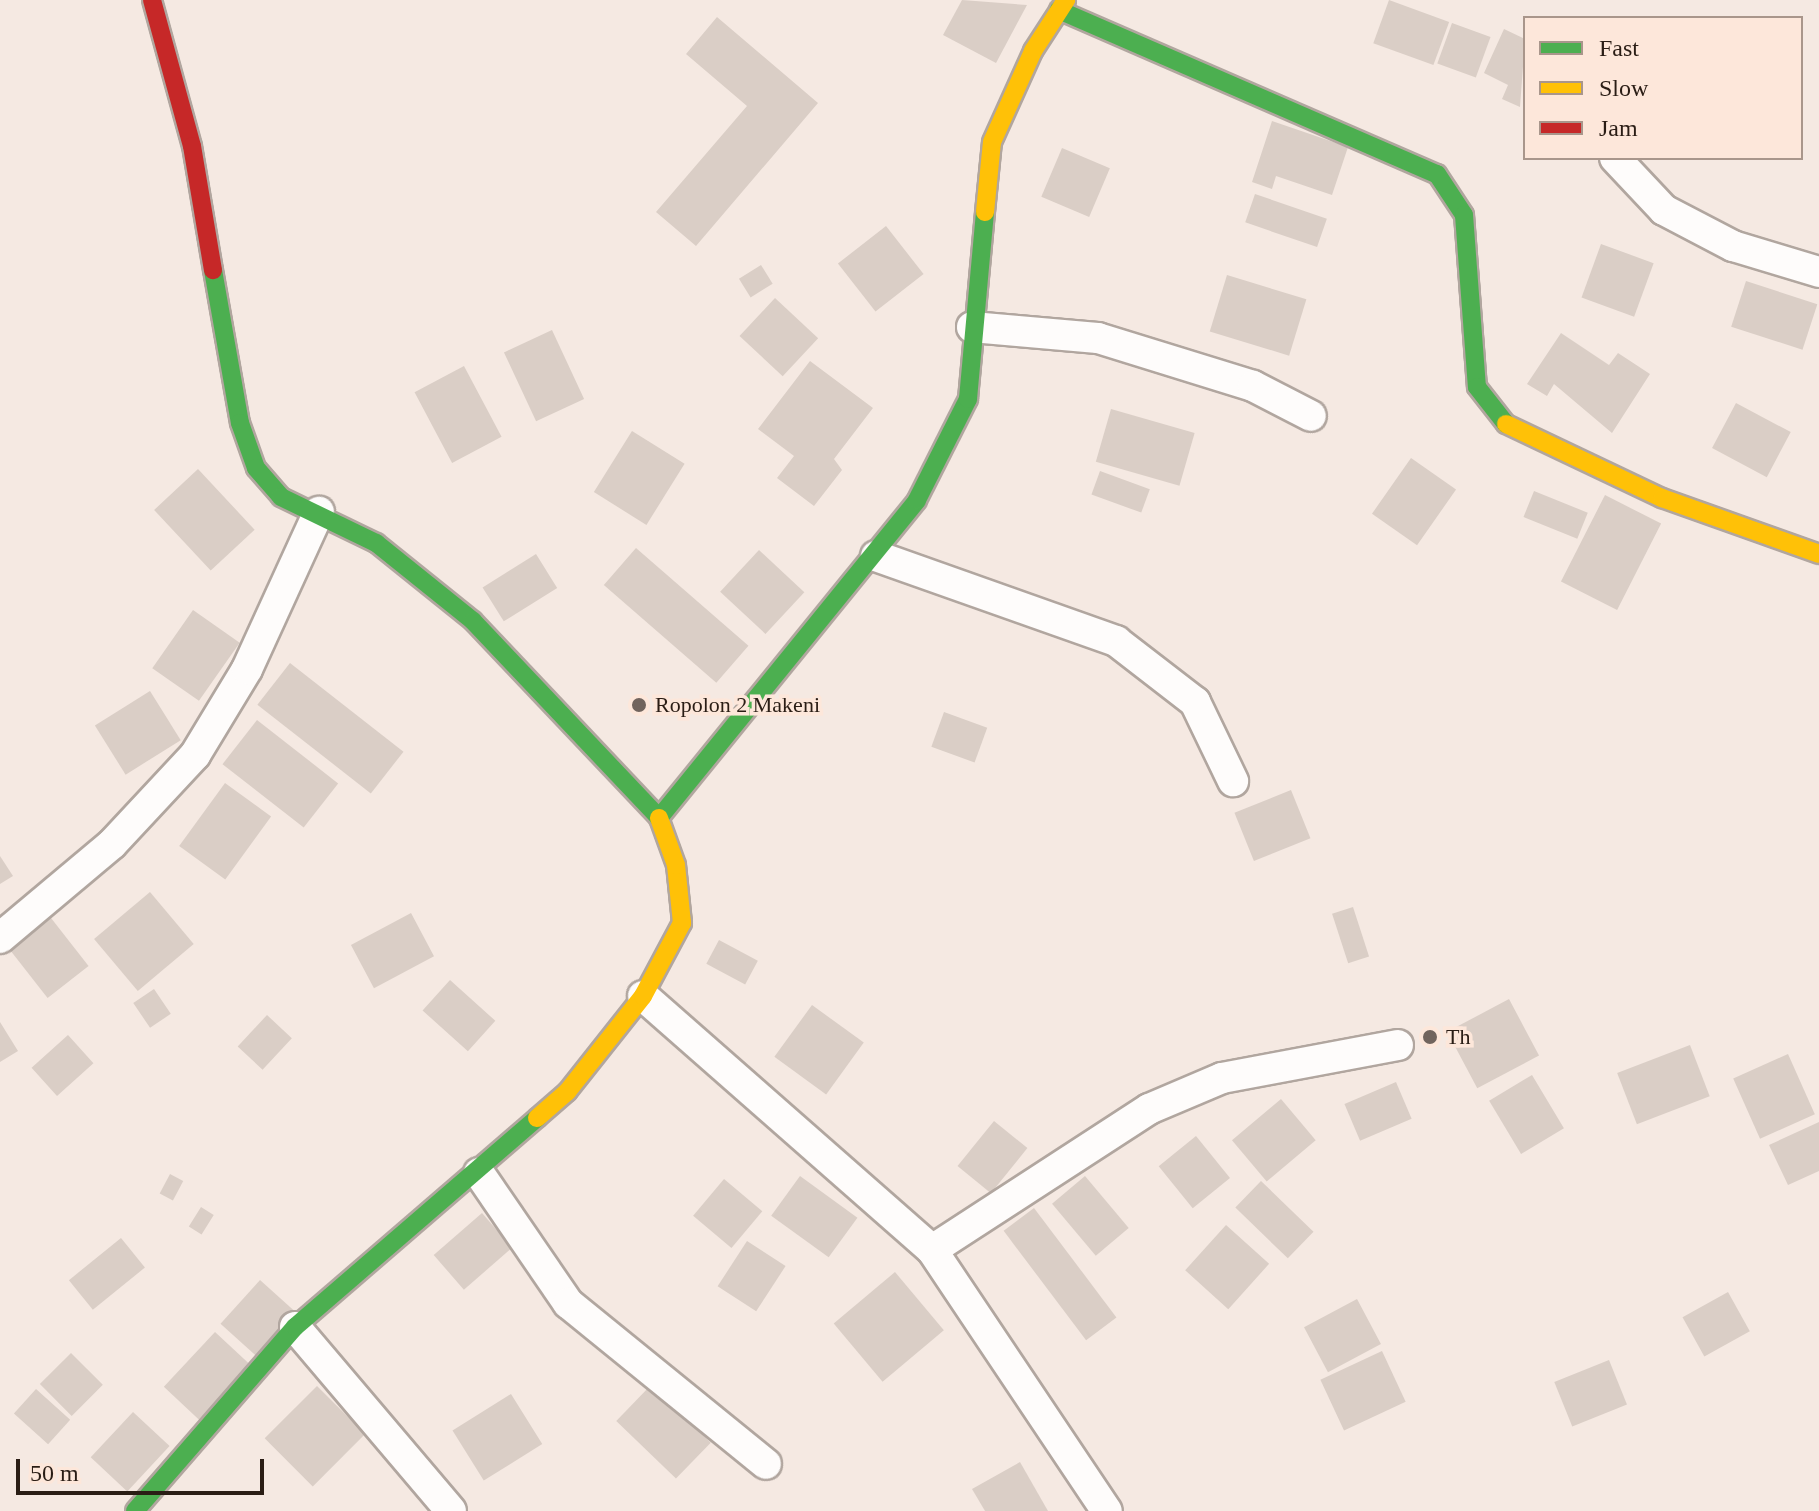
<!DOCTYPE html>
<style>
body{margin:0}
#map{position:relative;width:1819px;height:1511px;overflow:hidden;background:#f5e9e2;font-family:Georgia,serif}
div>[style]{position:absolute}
.building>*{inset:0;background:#dacec6;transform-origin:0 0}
.roads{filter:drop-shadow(2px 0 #b1a69f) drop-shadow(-2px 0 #b1a69f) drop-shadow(0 2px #b1a69f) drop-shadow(0 -2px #b1a69f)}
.street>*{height:30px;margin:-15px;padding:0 15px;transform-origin:15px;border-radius:15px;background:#fefcfb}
.fast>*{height:18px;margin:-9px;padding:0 9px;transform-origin:9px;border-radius:9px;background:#4caf50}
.slow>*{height:18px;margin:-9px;padding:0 9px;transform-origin:9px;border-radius:9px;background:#ffc107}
.jam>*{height:18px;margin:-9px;padding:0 9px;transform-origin:9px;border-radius:9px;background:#c62828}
.dots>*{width:22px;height:22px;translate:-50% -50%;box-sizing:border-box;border:4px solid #fde7da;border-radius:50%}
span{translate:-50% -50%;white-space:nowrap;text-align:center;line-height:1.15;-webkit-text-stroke:7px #fde7da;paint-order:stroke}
.poi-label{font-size:22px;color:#2a1d15}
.left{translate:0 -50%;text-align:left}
.legend{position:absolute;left:1523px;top:16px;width:280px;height:144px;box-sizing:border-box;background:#fde7da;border:2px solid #a9968b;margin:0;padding:10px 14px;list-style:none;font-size:24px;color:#2a1d15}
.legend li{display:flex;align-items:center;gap:16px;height:40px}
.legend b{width:40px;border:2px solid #a9968b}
.scale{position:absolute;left:16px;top:1459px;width:248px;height:36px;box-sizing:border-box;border:4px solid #2a1d15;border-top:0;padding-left:10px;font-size:24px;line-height:28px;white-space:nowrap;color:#2a1d15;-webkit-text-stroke:6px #fde7da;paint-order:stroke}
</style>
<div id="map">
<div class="building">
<i style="clip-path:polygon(962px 0,1027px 5px,996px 63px,943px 35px)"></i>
<i style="left:1389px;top:0;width:64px;height:46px;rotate:20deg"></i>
<i style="clip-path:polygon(717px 17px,818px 103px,696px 246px,656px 212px,747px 106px,686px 54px)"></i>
<i style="left:1452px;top:23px;width:41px;height:43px;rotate:20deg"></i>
<i style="clip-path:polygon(1504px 29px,1525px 39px,1520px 107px,1502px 99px,1508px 85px,1484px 73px)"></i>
<i style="clip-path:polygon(1272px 121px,1348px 147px,1332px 195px,1276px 176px,1272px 189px,1252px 182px)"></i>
<i style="left:1062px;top:148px;width:52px;height:53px;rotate:23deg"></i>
<i style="left:1255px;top:194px;width:76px;height:30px;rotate:19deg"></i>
<i style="left:886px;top:226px;width:61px;height:61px;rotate:52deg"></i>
<i style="left:1601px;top:244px;width:56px;height:57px;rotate:20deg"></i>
<i style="left:761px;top:265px;width:22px;height:26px;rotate:58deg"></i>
<i style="left:1227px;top:275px;width:83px;height:59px;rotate:17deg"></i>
<i style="left:1746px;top:281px;width:75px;height:48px;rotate:18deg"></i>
<i style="left:775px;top:298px;width:59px;height:52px;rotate:43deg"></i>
<i style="left:552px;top:330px;width:76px;height:53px;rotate:65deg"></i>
<i style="clip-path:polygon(1561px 333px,1609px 365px,1618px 353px,1650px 374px,1612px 433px,1554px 384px,1547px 396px,1527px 384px)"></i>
<i style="clip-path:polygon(810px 361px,873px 408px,834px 459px,842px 470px,814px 506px,777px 478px,794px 456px,758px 429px)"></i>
<i style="left:464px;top:366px;width:80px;height:56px;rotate:62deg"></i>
<i style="left:1736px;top:403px;width:62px;height:51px;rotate:28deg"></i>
<i style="left:1111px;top:409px;width:87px;height:55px;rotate:16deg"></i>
<i style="left:632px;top:431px;width:62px;height:72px;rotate:32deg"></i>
<i style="left:1411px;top:458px;width:55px;height:68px;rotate:35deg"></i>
<i style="left:198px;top:469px;width:83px;height:60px;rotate:47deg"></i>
<i style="left:1100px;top:471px;width:53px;height:25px;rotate:20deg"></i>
<i style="left:1534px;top:491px;width:58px;height:28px;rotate:22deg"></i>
<i style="left:1605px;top:495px;width:63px;height:97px;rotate:27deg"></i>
<i style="left:636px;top:548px;width:149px;height:49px;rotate:41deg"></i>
<i style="left:759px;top:550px;width:62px;height:57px;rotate:43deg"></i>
<i style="left:536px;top:554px;width:40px;height:63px;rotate:58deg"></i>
<i style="left:193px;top:610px;width:57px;height:71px;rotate:35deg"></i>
<i style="left:290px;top:663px;width:144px;height:53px;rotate:38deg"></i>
<i style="left:150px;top:691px;width:58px;height:65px;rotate:58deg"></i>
<i style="left:944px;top:712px;width:46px;height:37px;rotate:20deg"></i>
<i style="left:257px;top:720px;width:103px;height:56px;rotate:38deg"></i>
<i style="left:225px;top:783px;width:57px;height:78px;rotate:36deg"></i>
<i style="left:1291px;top:790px;width:52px;height:61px;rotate:68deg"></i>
<i style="clip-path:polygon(0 856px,13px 876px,0 884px)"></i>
<i style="left:150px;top:892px;width:68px;height:73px;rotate:50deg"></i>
<i style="left:1353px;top:907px;width:52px;height:22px;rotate:72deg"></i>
<i style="left:411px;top:913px;width:49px;height:68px;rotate:62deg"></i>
<i style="left:51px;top:918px;width:61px;height:52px;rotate:52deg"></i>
<i style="left:719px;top:940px;width:44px;height:27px;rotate:28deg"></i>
<i style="left:450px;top:980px;width:61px;height:41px;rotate:42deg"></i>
<i style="left:154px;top:989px;width:30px;height:25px;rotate:56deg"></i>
<i style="left:1509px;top:999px;width:64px;height:70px;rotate:62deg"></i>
<i style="left:812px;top:1005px;width:64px;height:64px;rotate:36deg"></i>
<i style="left:267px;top:1015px;width:34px;height:43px;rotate:43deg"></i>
<i style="clip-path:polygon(0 1022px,18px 1051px,0 1062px)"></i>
<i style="left:68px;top:1035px;width:38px;height:49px;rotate:48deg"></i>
<i style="left:1690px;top:1045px;width:55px;height:78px;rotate:69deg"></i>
<i style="left:1788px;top:1054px;width:66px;height:60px;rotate:66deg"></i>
<i style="left:1532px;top:1075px;width:62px;height:50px;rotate:59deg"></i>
<i style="left:1396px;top:1082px;width:40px;height:56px;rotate:67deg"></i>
<i style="left:1281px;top:1099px;width:54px;height:64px;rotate:50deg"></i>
<i style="left:994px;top:1121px;width:43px;height:58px;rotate:39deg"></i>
<i style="clip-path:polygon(1819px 1122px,1819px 1171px,1788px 1185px,1769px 1145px)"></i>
<i style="left:1196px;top:1136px;width:54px;height:48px;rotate:51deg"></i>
<i style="left:170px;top:1174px;width:15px;height:22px;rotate:28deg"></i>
<i style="left:800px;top:1176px;width:71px;height:49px;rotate:36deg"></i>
<i style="left:1085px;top:1176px;width:68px;height:43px;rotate:50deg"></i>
<i style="left:724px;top:1179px;width:50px;height:48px;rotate:40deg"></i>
<i style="left:1261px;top:1181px;width:73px;height:37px;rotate:44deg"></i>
<i style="left:201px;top:1207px;width:15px;height:23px;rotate:32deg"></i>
<i style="left:1034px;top:1208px;width:137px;height:38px;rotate:53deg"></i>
<i style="left:482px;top:1213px;width:46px;height:64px;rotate:49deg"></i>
<i style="left:1226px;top:1225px;width:58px;height:61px;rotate:42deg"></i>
<i style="left:121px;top:1238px;width:38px;height:67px;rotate:51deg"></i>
<i style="left:747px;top:1241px;width:46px;height:54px;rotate:33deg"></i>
<i style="left:895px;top:1272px;width:76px;height:80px;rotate:50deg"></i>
<i style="left:260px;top:1280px;width:52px;height:59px;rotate:42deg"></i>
<i style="left:1728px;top:1292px;width:45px;height:52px;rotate:61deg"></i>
<i style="left:1357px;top:1299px;width:51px;height:60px;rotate:62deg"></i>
<i style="left:215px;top:1332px;width:50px;height:75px;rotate:43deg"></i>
<i style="left:1382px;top:1351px;width:56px;height:68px;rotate:65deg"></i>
<i style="left:71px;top:1353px;width:45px;height:44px;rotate:45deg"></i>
<i style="left:1609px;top:1360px;width:48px;height:59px;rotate:68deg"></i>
<i style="left:651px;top:1385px;width:83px;height:50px;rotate:44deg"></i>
<i style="left:317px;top:1386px;width:68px;height:74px;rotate:45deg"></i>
<i style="left:36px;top:1389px;width:46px;height:33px;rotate:42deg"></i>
<i style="left:511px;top:1394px;width:59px;height:69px;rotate:58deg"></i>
<i style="left:133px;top:1412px;width:50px;height:62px;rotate:43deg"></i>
<i style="clip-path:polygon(1020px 1462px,1048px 1511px,985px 1511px,972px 1489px)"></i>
</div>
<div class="roads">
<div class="street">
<i style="left:1615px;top:158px;width:71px;rotate:46.7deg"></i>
<i style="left:1664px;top:210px;width:78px;rotate:27.6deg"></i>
<i style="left:1733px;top:246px;width:90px;rotate:16.8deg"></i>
<i style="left:972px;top:327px;width:126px;rotate:5deg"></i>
<i style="left:1098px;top:338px;width:162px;rotate:17.2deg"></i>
<i style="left:1253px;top:386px;width:65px;rotate:27.3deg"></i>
<i style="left:876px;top:556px;width:255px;rotate:19.5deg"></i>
<i style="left:1116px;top:641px;width:100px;rotate:37.7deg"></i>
<i style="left:1195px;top:702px;width:88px;rotate:64.3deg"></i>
<i style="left:0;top:938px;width:146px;rotate:-40deg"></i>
<i style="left:112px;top:844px;width:122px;rotate:-47deg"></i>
<i style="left:195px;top:755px;width:100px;rotate:-58.8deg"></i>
<i style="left:247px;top:669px;width:173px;rotate:-65.4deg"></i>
<i style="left:643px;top:996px;width:385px;rotate:41.3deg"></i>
<i style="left:932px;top:1250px;width:314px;rotate:56.2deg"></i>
<i style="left:479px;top:1173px;width:158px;rotate:55.6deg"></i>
<i style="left:568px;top:1303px;width:255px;rotate:39.1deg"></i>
<i style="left:932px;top:1250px;width:259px;rotate:-33deg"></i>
<i style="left:1149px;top:1109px;width:79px;rotate:-23deg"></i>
<i style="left:1222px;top:1078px;width:179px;rotate:-10.6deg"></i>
<i style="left:295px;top:1327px;width:241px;rotate:49.7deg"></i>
</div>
<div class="fast">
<i style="left:1059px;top:10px;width:412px;rotate:23.5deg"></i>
<i style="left:1437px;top:174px;width:49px;rotate:56.6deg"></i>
<i style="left:1464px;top:215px;width:172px;rotate:85.7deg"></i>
<i style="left:1477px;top:387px;width:47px;rotate:51.9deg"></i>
<i style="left:213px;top:270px;width:155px;rotate:80deg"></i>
<i style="left:240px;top:423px;width:48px;rotate:70.4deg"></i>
<i style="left:256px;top:468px;width:38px;rotate:49deg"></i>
<i style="left:281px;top:497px;width:106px;rotate:25.8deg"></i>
<i style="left:376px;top:543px;width:124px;rotate:38.8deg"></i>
<i style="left:473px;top:621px;width:271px;rotate:46.6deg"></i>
<i style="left:659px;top:818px;width:409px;rotate:-50.9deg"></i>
<i style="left:917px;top:500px;width:113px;rotate:-63.2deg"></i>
<i style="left:968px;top:399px;width:188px;rotate:-84.8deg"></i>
<i style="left:135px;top:1511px;width:244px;rotate:-49deg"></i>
<i style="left:295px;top:1327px;width:320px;rotate:-40.8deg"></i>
</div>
<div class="slow">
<i style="left:985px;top:212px;width:70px;rotate:-84.3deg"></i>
<i style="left:992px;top:142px;width:100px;rotate:-65.7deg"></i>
<i style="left:1033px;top:51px;width:61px;rotate:-57.1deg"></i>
<i style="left:1506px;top:424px;width:173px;rotate:25.4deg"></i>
<i style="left:1662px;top:498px;width:167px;rotate:19.6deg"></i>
<i style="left:537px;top:1118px;width:40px;rotate:-41deg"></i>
<i style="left:567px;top:1092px;width:122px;rotate:-51.6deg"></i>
<i style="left:643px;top:996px;width:83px;rotate:-61.9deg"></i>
<i style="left:682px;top:923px;width:58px;rotate:-95.9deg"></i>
<i style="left:676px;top:865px;width:50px;rotate:-109.9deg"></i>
</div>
<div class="jam">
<i style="left:152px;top:0;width:151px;rotate:74.7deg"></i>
<i style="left:192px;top:146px;width:126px;rotate:80.4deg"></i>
</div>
</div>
<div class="dots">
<i style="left:639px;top:705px;background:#71645d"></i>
<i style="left:1430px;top:1037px;background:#71645d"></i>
</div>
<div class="poi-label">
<span class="left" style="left:655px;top:705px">Ropolon 2 Makeni</span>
<span class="left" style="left:1446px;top:1037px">Th</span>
</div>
<ul class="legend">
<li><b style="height:10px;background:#4caf50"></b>Fast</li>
<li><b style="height:10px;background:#ffc107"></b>Slow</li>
<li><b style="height:10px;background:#c62828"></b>Jam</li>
</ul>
<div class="scale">50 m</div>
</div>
